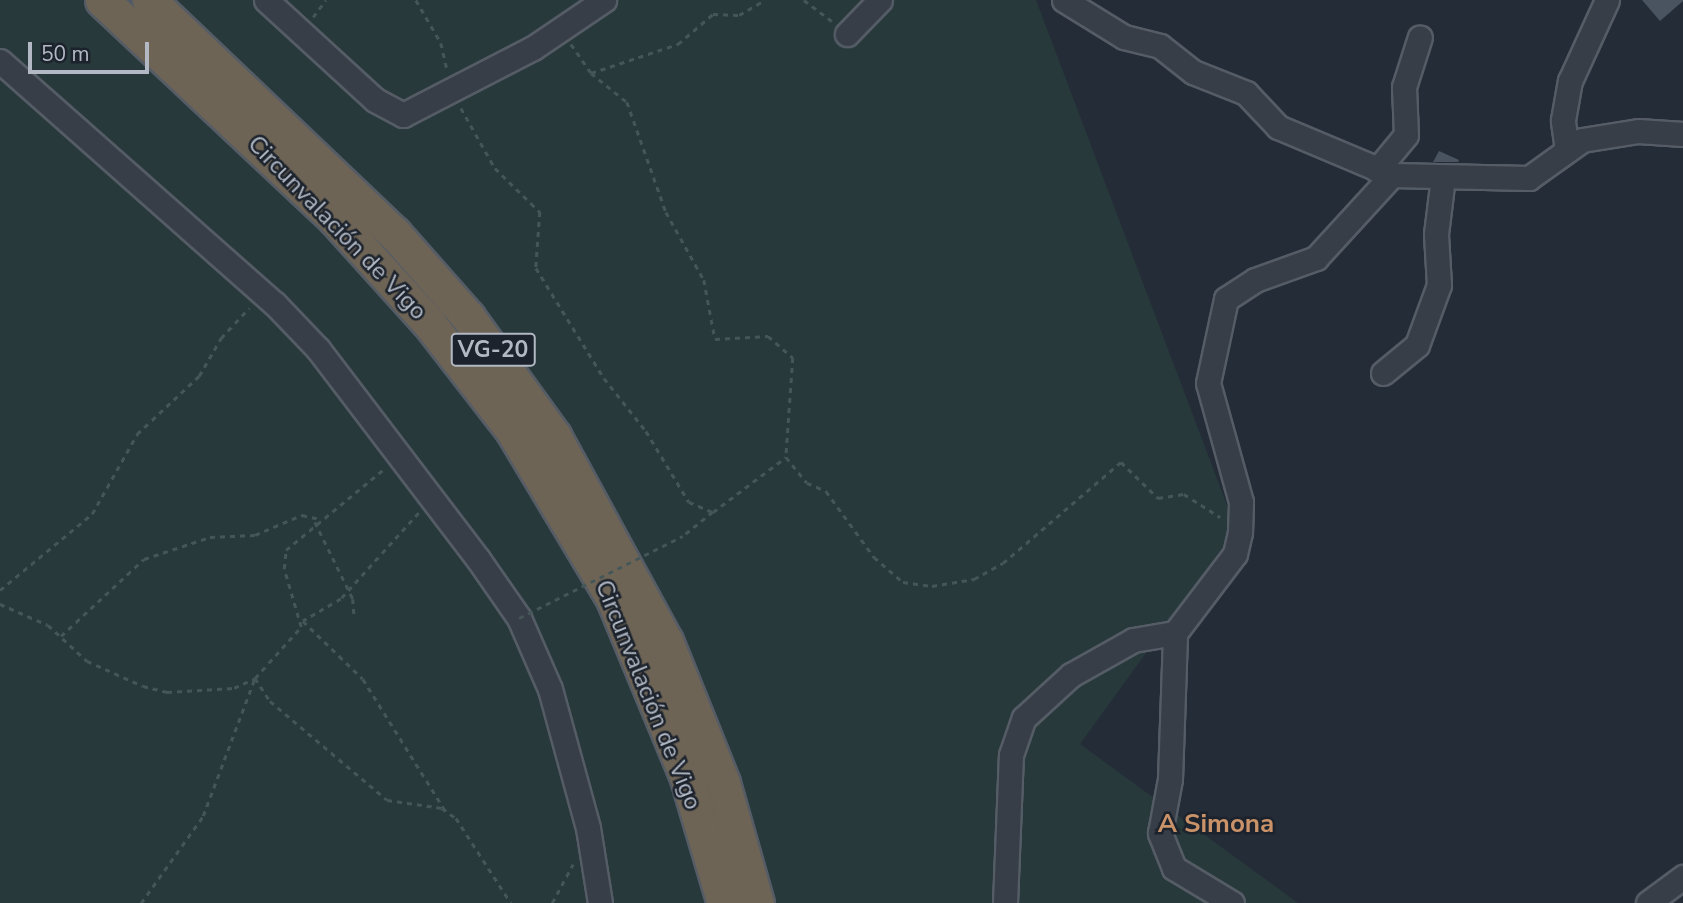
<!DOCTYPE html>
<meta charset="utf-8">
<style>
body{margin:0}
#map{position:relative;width:1683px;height:903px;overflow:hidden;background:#242c38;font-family:"Nunito Sans",sans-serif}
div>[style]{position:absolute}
.green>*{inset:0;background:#27393a}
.building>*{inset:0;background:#4a5461}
.path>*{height:2.5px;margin-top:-1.25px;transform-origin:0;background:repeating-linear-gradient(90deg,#455658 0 5px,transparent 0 10px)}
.roads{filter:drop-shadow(2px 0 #555c66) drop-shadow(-2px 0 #555c66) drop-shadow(0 2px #555c66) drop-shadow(0 -2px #555c66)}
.minor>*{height:23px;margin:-11.5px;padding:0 11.5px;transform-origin:11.5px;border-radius:11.5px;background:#373e48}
.highway>*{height:33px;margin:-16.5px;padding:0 16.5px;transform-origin:16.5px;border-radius:16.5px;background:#6e6455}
.path-bridge>*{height:2.5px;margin-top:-1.25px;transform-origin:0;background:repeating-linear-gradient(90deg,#455658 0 5px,transparent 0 10px)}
span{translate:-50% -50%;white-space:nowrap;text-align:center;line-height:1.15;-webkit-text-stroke:5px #1c232d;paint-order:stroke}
.shield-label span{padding:2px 5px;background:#1c232d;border:2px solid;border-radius:5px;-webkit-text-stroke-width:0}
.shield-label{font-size:23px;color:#b2b9c4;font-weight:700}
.street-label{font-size:24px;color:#b2b9c4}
.neighbourhood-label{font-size:26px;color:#c99268;font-weight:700}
.scale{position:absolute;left:28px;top:42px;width:121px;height:32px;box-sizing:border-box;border:4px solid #b2b9c4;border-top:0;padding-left:9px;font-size:21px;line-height:24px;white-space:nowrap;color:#b2b9c4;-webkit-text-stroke:5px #1c232d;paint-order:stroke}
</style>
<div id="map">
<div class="green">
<i style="clip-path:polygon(0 0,1036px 0,1236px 529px,1080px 744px,1298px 903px,0 903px)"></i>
</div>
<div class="building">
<i style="clip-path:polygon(1642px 0,1683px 0,1683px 1px,1660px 21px)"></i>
<i style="clip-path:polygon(1439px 151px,1459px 160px,1458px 162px,1433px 162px)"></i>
</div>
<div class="path">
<i style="left:416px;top:0;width:50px;rotate:59.8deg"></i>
<i style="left:441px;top:43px;width:28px;rotate:77deg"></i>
<i style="left:804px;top:0;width:35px;rotate:37deg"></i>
<i style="left:313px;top:17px;width:21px;rotate:-53deg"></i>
<i style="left:571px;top:44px;width:35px;rotate:55deg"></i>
<i style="left:591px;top:73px;width:92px;rotate:-18.4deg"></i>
<i style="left:678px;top:44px;width:46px;rotate:-40.6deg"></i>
<i style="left:713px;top:14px;width:26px;rotate:2deg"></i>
<i style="left:739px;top:15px;width:30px;rotate:-30deg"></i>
<i style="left:591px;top:73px;width:46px;rotate:38.9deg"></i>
<i style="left:627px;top:102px;width:117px;rotate:70.5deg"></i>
<i style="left:666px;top:212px;width:78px;rotate:60.8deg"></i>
<i style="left:704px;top:280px;width:60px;rotate:79.4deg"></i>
<i style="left:715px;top:339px;width:53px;rotate:-3.2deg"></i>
<i style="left:768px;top:336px;width:33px;rotate:41deg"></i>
<i style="left:793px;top:358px;width:99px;rotate:94deg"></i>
<i style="left:786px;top:457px;width:33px;rotate:51deg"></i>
<i style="left:807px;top:483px;width:21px;rotate:23deg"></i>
<i style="left:826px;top:491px;width:82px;rotate:54deg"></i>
<i style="left:874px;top:557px;width:38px;rotate:41deg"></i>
<i style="left:903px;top:582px;width:29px;rotate:8deg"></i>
<i style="left:932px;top:586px;width:43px;rotate:-9.5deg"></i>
<i style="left:974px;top:579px;width:33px;rotate:-29deg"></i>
<i style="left:1003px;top:563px;width:155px;rotate:-40.6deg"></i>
<i style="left:1121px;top:462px;width:52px;rotate:44.2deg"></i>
<i style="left:1158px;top:498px;width:26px;rotate:-9deg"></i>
<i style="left:1184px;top:494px;width:43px;rotate:32.6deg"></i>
<i style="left:461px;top:108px;width:69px;rotate:60.5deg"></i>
<i style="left:495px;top:168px;width:63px;rotate:44.4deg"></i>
<i style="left:540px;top:212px;width:56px;rotate:94.1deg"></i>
<i style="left:536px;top:268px;width:129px;rotate:58.3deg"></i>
<i style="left:604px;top:378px;width:68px;rotate:51.6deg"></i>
<i style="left:646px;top:431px;width:83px;rotate:58.8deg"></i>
<i style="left:689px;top:502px;width:26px;rotate:23deg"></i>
<i style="left:713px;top:512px;width:38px;rotate:141deg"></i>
<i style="left:713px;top:512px;width:91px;rotate:-37deg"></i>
<i style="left:419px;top:513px;width:116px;rotate:132.2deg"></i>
<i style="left:341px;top:599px;width:44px;rotate:149.9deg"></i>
<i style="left:303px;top:621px;width:83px;rotate:44deg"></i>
<i style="left:363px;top:679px;width:155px;rotate:58deg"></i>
<i style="left:315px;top:522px;width:86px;rotate:63.7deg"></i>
<i style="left:353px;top:599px;width:16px;rotate:86deg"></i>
<i style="left:0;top:590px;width:119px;rotate:-39.6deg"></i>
<i style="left:92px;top:514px;width:92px;rotate:-60.6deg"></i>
<i style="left:137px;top:434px;width:85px;rotate:-43.1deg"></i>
<i style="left:199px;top:376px;width:44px;rotate:-59.9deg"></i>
<i style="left:221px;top:338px;width:41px;rotate:-47deg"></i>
<i style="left:0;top:604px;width:52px;rotate:23.6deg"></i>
<i style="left:48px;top:625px;width:53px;rotate:42.7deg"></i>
<i style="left:87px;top:661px;width:61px;rotate:24.1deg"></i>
<i style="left:143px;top:686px;width:25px;rotate:14deg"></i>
<i style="left:167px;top:692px;width:67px;rotate:-3.4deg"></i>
<i style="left:234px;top:688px;width:23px;rotate:-25deg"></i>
<i style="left:255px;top:678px;width:69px;rotate:-48deg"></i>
<i style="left:301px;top:627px;width:60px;rotate:-106.3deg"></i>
<i style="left:284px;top:569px;width:19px;rotate:-84deg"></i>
<i style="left:286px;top:550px;width:127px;rotate:-39.6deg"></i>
<i style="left:61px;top:636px;width:113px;rotate:-42.9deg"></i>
<i style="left:144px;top:559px;width:70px;rotate:-18.4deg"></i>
<i style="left:210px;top:537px;width:45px;rotate:-2.5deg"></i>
<i style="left:255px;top:535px;width:51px;rotate:-23.1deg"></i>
<i style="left:302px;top:515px;width:17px;rotate:13deg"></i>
<i style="left:255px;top:678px;width:27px;rotate:57deg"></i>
<i style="left:270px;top:701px;width:153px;rotate:40.2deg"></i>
<i style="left:387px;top:800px;width:56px;rotate:8.3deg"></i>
<i style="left:442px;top:808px;width:17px;rotate:36deg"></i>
<i style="left:456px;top:818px;width:101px;rotate:57.1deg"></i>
<i style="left:141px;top:903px;width:107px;rotate:-54.5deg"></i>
<i style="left:203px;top:816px;width:147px;rotate:-69.4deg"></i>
<i style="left:552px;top:903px;width:44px;rotate:-61.7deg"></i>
</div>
<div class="roads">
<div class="minor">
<i style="left:266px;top:0;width:148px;rotate:42.5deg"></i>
<i style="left:375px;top:100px;width:32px;rotate:28deg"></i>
<i style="left:403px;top:115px;width:146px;rotate:-27.3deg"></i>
<i style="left:533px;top:48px;width:86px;rotate:-34.1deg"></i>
<i style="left:1064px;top:0;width:70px;rotate:31.7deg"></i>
<i style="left:1124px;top:37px;width:37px;rotate:14deg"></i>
<i style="left:1160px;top:46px;width:42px;rotate:38.2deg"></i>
<i style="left:1193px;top:72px;width:57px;rotate:21.6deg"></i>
<i style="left:1246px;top:93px;width:47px;rotate:46.7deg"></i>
<i style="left:1278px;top:127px;width:124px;rotate:22.8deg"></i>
<i style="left:847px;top:34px;width:47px;rotate:-45.9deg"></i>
<i style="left:0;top:61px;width:367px;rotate:41.5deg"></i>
<i style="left:275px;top:304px;width:62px;rotate:46.3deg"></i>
<i style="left:318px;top:349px;width:264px;rotate:52.7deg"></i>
<i style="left:478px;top:559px;width:72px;rotate:55.2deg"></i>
<i style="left:519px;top:618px;width:77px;rotate:66.4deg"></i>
<i style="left:550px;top:689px;width:144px;rotate:74.7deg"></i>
<i style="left:588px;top:828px;width:76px;rotate:80.9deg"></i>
<i style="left:1567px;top:150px;width:30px;rotate:-98deg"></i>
<i style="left:1563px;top:120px;width:40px;rotate:-80deg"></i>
<i style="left:1570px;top:81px;width:89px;rotate:-65.4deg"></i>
<i style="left:1377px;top:170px;width:45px;rotate:-50.4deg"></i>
<i style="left:1406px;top:135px;width:48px;rotate:-92.4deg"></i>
<i style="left:1404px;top:87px;width:52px;rotate:-72.3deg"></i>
<i style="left:1383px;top:373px;width:44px;rotate:-39.5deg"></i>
<i style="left:1417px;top:345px;width:64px;rotate:-69.9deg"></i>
<i style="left:1439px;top:285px;width:51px;rotate:-93.4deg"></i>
<i style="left:1436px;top:234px;width:57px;rotate:-83deg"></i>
<i style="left:1005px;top:903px;width:148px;rotate:-87.7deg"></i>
<i style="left:1011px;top:755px;width:39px;rotate:-71deg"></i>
<i style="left:1024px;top:718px;width:64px;rotate:-42.5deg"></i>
<i style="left:1071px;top:675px;width:71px;rotate:-29.4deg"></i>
<i style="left:1133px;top:640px;width:43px;rotate:-9.5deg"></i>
<i style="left:1232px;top:903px;width:68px;rotate:-148.9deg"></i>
<i style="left:1174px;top:868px;width:38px;rotate:-112deg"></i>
<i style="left:1160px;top:833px;width:55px;rotate:-79.5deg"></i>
<i style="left:1170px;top:779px;width:146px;rotate:-88deg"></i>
<i style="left:1175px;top:633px;width:99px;rotate:-52.8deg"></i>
<i style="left:1235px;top:554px;width:23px;rotate:-77deg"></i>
<i style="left:1240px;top:532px;width:30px;rotate:-88deg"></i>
<i style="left:1241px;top:502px;width:123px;rotate:-105.5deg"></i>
<i style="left:1208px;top:383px;width:86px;rotate:-77.9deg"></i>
<i style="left:1226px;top:299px;width:35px;rotate:-33deg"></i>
<i style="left:1255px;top:280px;width:65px;rotate:-19.8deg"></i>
<i style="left:1316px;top:258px;width:113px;rotate:-47.5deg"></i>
<i style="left:1392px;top:175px;width:137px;rotate:1.3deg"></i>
<i style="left:1529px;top:178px;width:65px;rotate:-35.6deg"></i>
<i style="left:1582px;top:140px;width:57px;rotate:-9.1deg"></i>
<i style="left:1638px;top:131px;width:45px;rotate:3.8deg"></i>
<i style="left:1648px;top:903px;width:44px;rotate:-36.6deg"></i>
</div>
<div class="highway">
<i style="left:102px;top:0;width:320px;rotate:43.2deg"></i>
<i style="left:335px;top:219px;width:140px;rotate:47.9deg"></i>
<i style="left:429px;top:323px;width:135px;rotate:52.2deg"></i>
<i style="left:512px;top:430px;width:197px;rotate:59.1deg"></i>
<i style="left:613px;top:599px;width:191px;rotate:67.5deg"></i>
<i style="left:686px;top:775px;width:134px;rotate:73.5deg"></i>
<i style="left:149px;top:0;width:338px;rotate:43.6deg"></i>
<i style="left:394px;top:233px;width:112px;rotate:48.6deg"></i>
<i style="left:468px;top:317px;width:147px;rotate:54.1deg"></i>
<i style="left:554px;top:436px;width:234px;rotate:61.4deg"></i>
<i style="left:666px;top:641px;width:153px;rotate:68.1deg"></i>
<i style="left:723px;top:783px;width:125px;rotate:74.2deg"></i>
</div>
</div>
<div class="path-bridge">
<i style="left:519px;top:618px;width:183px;rotate:-26.6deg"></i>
</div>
<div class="shield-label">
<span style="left:493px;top:350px">VG-20</span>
</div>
<div class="street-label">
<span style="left:337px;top:228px;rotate:46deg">Circunvalación de Vigo</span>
<span style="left:648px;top:695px;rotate:68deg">Circunvalación de Vigo</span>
</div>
<div class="neighbourhood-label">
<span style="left:1216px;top:824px">A Simona</span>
</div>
<div class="scale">50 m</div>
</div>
